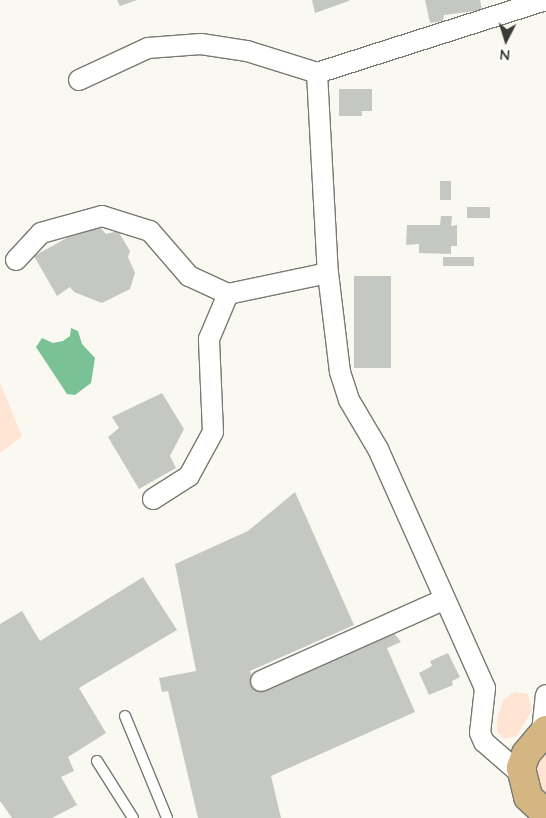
<!DOCTYPE html>
<style>
body{margin:0}
#map{position:relative;width:546px;height:818px;overflow:hidden;background:#f9f9f2;font-family:Lato,sans-serif}
div>[style]{position:absolute}
.green>*{inset:0;background:#ffe4d4}
.water>*{inset:0;background:#7ac195}
.building>*{inset:0;background:#c5c8c2;transform-origin:0 0}
.roads{filter:drop-shadow(1px 0 #797973) drop-shadow(-1px 0 #797973) drop-shadow(0 1px #797973) drop-shadow(0 -1px #797973)}
.lane>*{height:10px;margin:-5px;padding:0 5px;transform-origin:5px;border-radius:5px;background:#fff}
.street>*{height:20px;margin:-10px;padding:0 10px;transform-origin:10px;border-radius:10px;background:#fff}
.primary>*{height:28px;margin:-14px;padding:0 14px;transform-origin:14px;border-radius:14px;background:#d4b683}
span{translate:-50% -50%;white-space:nowrap;text-align:center;line-height:1.15;-webkit-text-stroke:4.5px #fff;paint-order:stroke}
.north{position:absolute;left:481px;top:15px;width:50px;height:50px;-webkit-text-stroke:4px #fff;paint-order:stroke;rotate:185deg;font-size:14px;font-weight:700;line-height:20px;text-align:center;color:#3b3b39}
.north::after{content:'';display:block;margin:auto;width:18px;height:22px;background:#3b3b39;clip-path:polygon(50% 0,100% 100%,50% 72%,0 100%)}
</style>
<div id="map">
<div class="green">
<i style="clip-path:polygon(0 383px,22px 436px,0 453px)"></i>
<i style="clip-path:polygon(515px 692px,528px 694px,532px 710px,517px 736px,504px 739px,497px 732px,497px 718px,504px 699px)"></i>
<i style="clip-path:polygon(546px 748px,546px 798px,535px 778px,535px 767px)"></i>
</div>
<div class="water">
<i style="clip-path:polygon(71px 328px,78px 331px,82px 344px,95px 358px,91px 383px,75px 395px,67px 394px,36px 347px,42px 338px,53px 343px,63px 341px,70px 336px)"></i>
</div>
<div class="building">
<i style="clip-path:polygon(117px 0,137px 0,120px 6px)"></i>
<i style="clip-path:polygon(312px 0,349px 0,349px 1px,315px 13px)"></i>
<i style="clip-path:polygon(425px 0,480px 0,482px 10px,444px 15px,443px 21px,430px 23px)"></i>
<i style="clip-path:polygon(339px 89px,372px 89px,372px 111px,362px 111px,362px 116px,339px 116px)"></i>
<i style="left:440px;top:181px;width:11px;height:19px"></i>
<i style="left:490px;top:207px;width:11px;height:23px;rotate:90deg"></i>
<i style="clip-path:polygon(441px 216px,452px 216px,451px 226px,457px 225px,457px 246px,451px 246px,451px 254px,419px 253px,419px 244px,406px 245px,407px 225px,440px 225px)"></i>
<i style="clip-path:polygon(96px 222px,106px 234px,118px 231px,130px 251px,128px 257px,135px 273px,130px 289px,102px 303px,74px 292px,70px 287px,57px 296px,34px 256px)"></i>
<i style="left:443px;top:257px;width:31px;height:9px"></i>
<i style="left:354px;top:276px;width:37px;height:92px"></i>
<i style="clip-path:polygon(162px 393px,184px 429px,170px 456px,176px 468px,139px 489px,108px 437px,119px 428px,112px 417px)"></i>
<i style="clip-path:polygon(295px 492px,354px 625px,250px 671px,257px 689px,394px 633px,401px 642px,387px 648px,415px 712px,271px 776px,281px 818px,198px 818px,168px 691px,162px 692px,159px 678px,196px 671px,175px 564px,248px 531px)"></i>
<i style="clip-path:polygon(143px 577px,177px 630px,79px 688px,106px 733px,68px 757px,74px 771px,61px 777px,77px 805px,52px 818px,12px 818px,0 801px,0 624px,22px 611px,40px 641px)"></i>
<i style="clip-path:polygon(448px 653px,460px 677px,452px 681px,453px 685px,429px 695px,419px 673px,432px 666px,430px 661px)"></i>
</div>
<div class="roads">
<div class="lane">
<i style="left:125px;top:716px;width:110px;rotate:67.6deg"></i>
<i style="left:97px;top:761px;width:67px;rotate:57.7deg"></i>
</div>
<div class="street">
<i style="left:317px;top:73px;width:200px;rotate:86.9deg"></i>
<i style="left:328px;top:273px;width:100px;rotate:83.1deg"></i>
<i style="left:340px;top:372px;width:29px;rotate:72deg"></i>
<i style="left:349px;top:400px;width:57px;rotate:59.4deg"></i>
<i style="left:378px;top:449px;width:262px;rotate:65.9deg"></i>
<i style="left:485px;top:688px;width:45px;rotate:96.3deg"></i>
<i style="left:480px;top:733px;width:10px;rotate:66deg"></i>
<i style="left:484px;top:742px;width:49px;rotate:40.9deg"></i>
<i style="left:79px;top:80px;width:76px;rotate:-24.9deg"></i>
<i style="left:148px;top:48px;width:53px;rotate:-4.3deg"></i>
<i style="left:201px;top:44px;width:47px;rotate:8.7deg"></i>
<i style="left:247px;top:51px;width:73px;rotate:17.4deg"></i>
<i style="left:317px;top:73px;width:240px;rotate:-17.7deg"></i>
<i style="left:16px;top:260px;width:37px;rotate:-47deg"></i>
<i style="left:41px;top:233px;width:63px;rotate:-15.6deg"></i>
<i style="left:102px;top:216px;width:50px;rotate:17.4deg"></i>
<i style="left:150px;top:231px;width:60px;rotate:49.1deg"></i>
<i style="left:189px;top:276px;width:43px;rotate:24.8deg"></i>
<i style="left:228px;top:294px;width:102px;rotate:-11.9deg"></i>
<i style="left:153px;top:499px;width:43px;rotate:-32.6deg"></i>
<i style="left:189px;top:476px;width:50px;rotate:-61.4deg"></i>
<i style="left:213px;top:432px;width:93px;rotate:-92.5deg"></i>
<i style="left:209px;top:339px;width:49px;rotate:-67.1deg"></i>
<i style="left:261px;top:681px;width:199px;rotate:-24deg"></i>
<i style="left:542px;top:732px;width:37px;rotate:-84deg"></i>
</div>
<div class="primary">
<i style="left:546px;top:730px;width:31px;rotate:130deg"></i>
<i style="left:526px;top:754px;width:15px;rotate:110deg"></i>
<i style="left:521px;top:768px;width:30px;rotate:76deg"></i>
<i style="left:528px;top:797px;width:25px;rotate:43deg"></i>
</div>
</div>
<div class="north">N</div>
</div>
